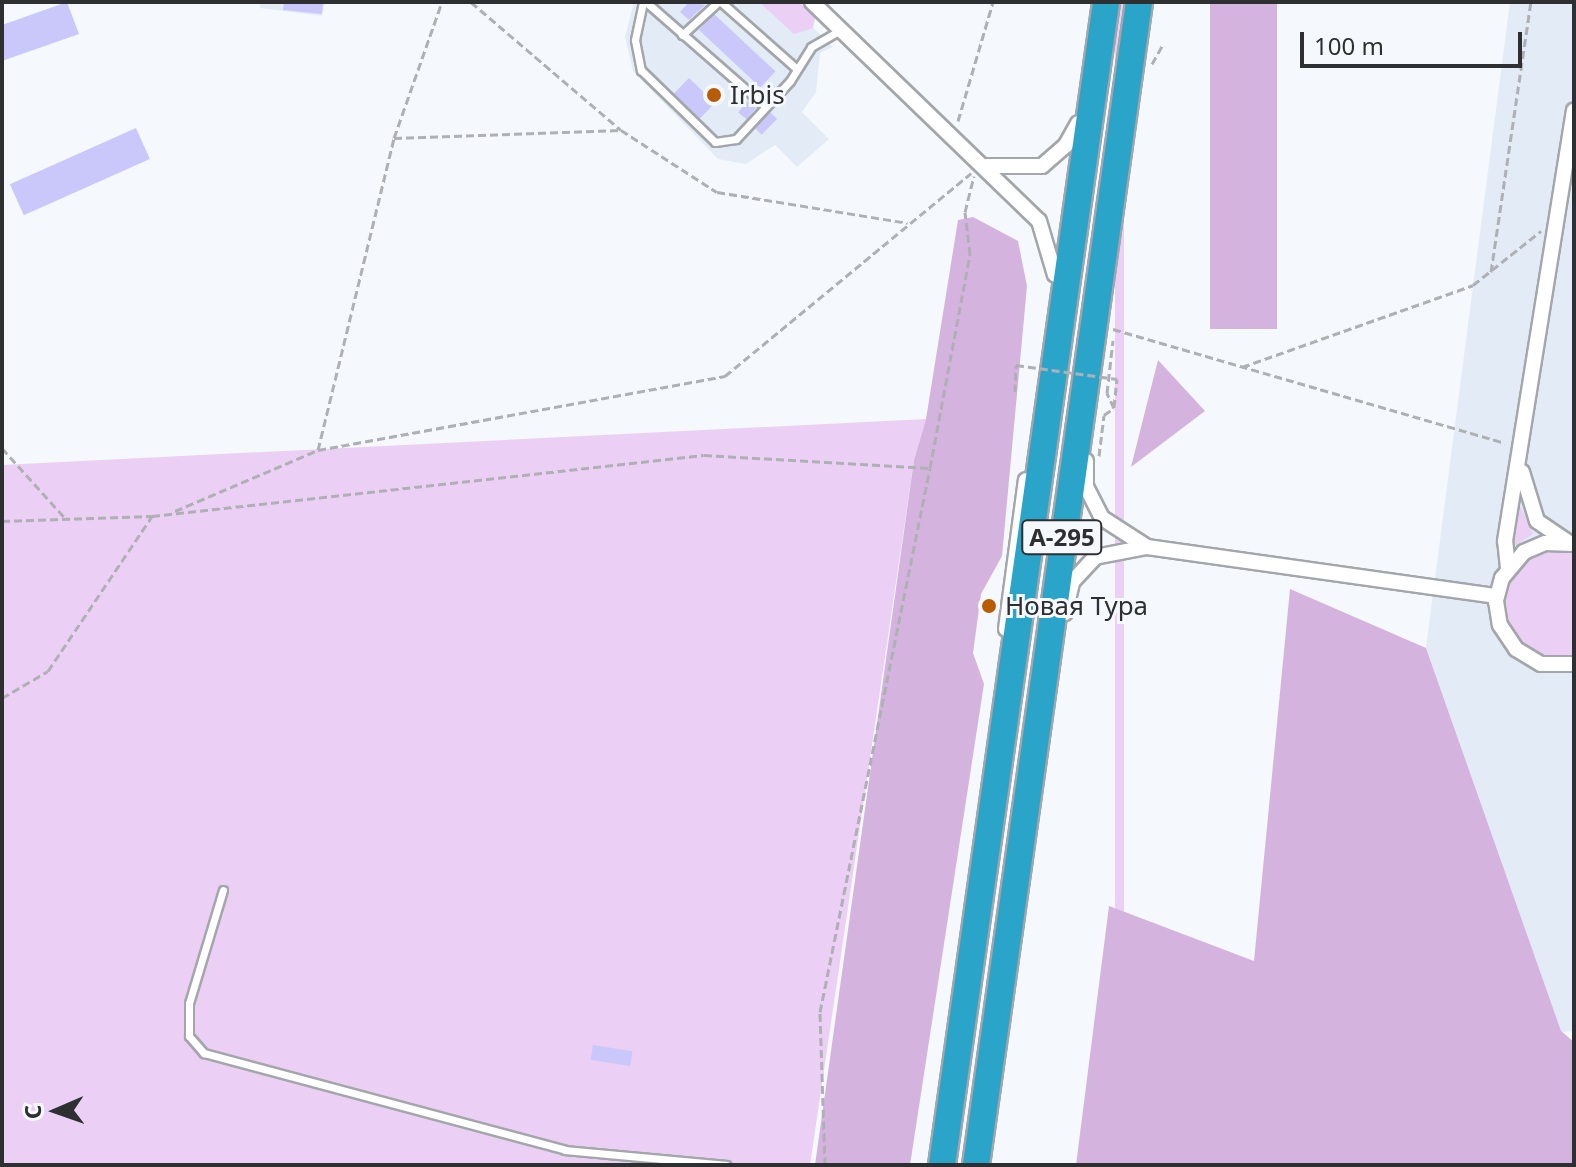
<!DOCTYPE html>
<meta charset="utf-8">
<style>
body{margin:0}
#map{position:relative;width:1576px;height:1167px;overflow:hidden;background:#f5f8fd;font-family:"Noto Sans",sans-serif}
div>[style]{position:absolute}
.built>*{inset:0;background:#e3ebf6}
.green>*{inset:0;background:#ebcff4;transform-origin:0 0}
.forest>*{inset:0;background:#d5b3df;transform-origin:0 0}
.building>*{inset:0;background:#cac8fb;transform-origin:0 0}
.path>*{height:3px;margin-top:-1.5px;transform-origin:0;background:repeating-linear-gradient(90deg,#aeb0b4 0 8px,transparent 0 12px)}
.roads{filter:drop-shadow(2px 0 #a3a6aa) drop-shadow(-2px 0 #a3a6aa) drop-shadow(0 2px #a3a6aa) drop-shadow(0 -2px #a3a6aa)}
.lane>*{height:7px;margin:-3.5px;padding:0 3.5px;transform-origin:3.5px;border-radius:3.5px;background:#fff}
.street>*{height:14px;margin:-7px;padding:0 7px;transform-origin:7px;border-radius:7px;background:#fff}
.highway>*{height:26px;margin:-13px;padding:0 13px;transform-origin:13px;border-radius:13px;background:#2ba4c9}
.path-bridge>*{height:3px;margin-top:-1.5px;transform-origin:0;background:repeating-linear-gradient(90deg,#aeb0b4 0 8px,transparent 0 12px)}
.dots>*{width:22px;height:22px;translate:-50% -50%;box-sizing:border-box;border:4px solid #f5f8fd;border-radius:50%}
span{translate:-50% -50%;white-space:nowrap;text-align:center;line-height:1.15;-webkit-text-stroke:6px #f5f8fd;paint-order:stroke}
.shield-label span{padding:2px 6px;background:#f5f8fd;border:2px solid;border-radius:6px;-webkit-text-stroke-width:0}
.shield-label{font-size:24px;color:#2d2f30;font-weight:700}
.poi-label{font-size:26px;color:#2d2f30}
.left{translate:0 -50%;text-align:left}
.frame{position:absolute;inset:0;border:4px solid #2d2f30;pointer-events:none}
.north{position:absolute;left:16px;top:1071px;width:80px;height:80px;-webkit-text-stroke:6px #f5f8fd;paint-order:stroke;rotate:268deg;font-size:22px;font-weight:700;line-height:32px;text-align:center;color:#2d2f30}
.north::after{content:'';display:block;margin:auto;width:28px;height:36px;background:#2d2f30;clip-path:polygon(50% 0,100% 100%,50% 72%,0 100%)}
.scale{position:absolute;left:1300px;top:32px;width:222px;height:36px;box-sizing:border-box;border:4px solid #2d2f30;border-top:0;padding-left:10px;font-size:24px;line-height:28px;white-space:nowrap;color:#2d2f30;-webkit-text-stroke:6px #f5f8fd;paint-order:stroke}
</style>
<div id="map">
<div class="built">
<i style="clip-path:polygon(260px 2px,325px 2px,322px 16px,260px 8px)"></i>
<i style="clip-path:polygon(634px 2px,787px 2px,833px 47px,820px 53px,816px 92px,802px 112px,829px 139px,797px 167px,775px 145px,746px 164px,718px 159px,633px 71px,625px 37px)"></i>
<i style="clip-path:polygon(1510px 2px,1574px 2px,1574px 1031px,1561px 1032px,1426px 648px)"></i>
</div>
<div class="green">
<i style="clip-path:polygon(759px 2px,800px 2px,815px 18px,813px 28px,794px 34px)"></i>
<i style="left:1115px;top:2px;width:9px;height:1174px"></i>
<i style="clip-path:polygon(926px 419px,914px 460px,810px 1165px,2px 1165px,2px 465px)"></i>
<i style="clip-path:polygon(1517px 499px,1533px 534px,1509px 549px)"></i>
<i style="clip-path:polygon(1554px 550px,1574px 552px,1574px 656px,1561px 659px,1538px 655px,1519px 643px,1504px 612px,1509px 579px,1523px 562px)"></i>
</div>
<div class="forest">
<i style="left:1210px;top:2px;width:67px;height:327px"></i>
<i style="clip-path:polygon(973px 217px,1018px 241px,1027px 286px,1002px 556px,981px 594px,973px 653px,984px 684px,910px 1165px,815px 1165px,914px 460px,926px 419px,958px 220px)"></i>
<i style="clip-path:polygon(1158px 360px,1205px 411px,1131px 467px)"></i>
<i style="clip-path:polygon(1290px 589px,1426px 648px,1561px 1031px,1574px 1042px,1574px 1165px,1076px 1165px,1109px 906px,1254px 961px)"></i>
</div>
<div class="building">
<i style="clip-path:polygon(67px 2px,79px 34px,2px 61px,2px 25px)"></i>
<i style="clip-path:polygon(284px 2px,323px 2px,322px 14px,283px 10px)"></i>
<i style="clip-path:polygon(689px 2px,705px 5px,689px 20px,680px 12px)"></i>
<i style="left:714px;top:14px;width:84px;height:22px;rotate:43deg"></i>
<i style="left:689px;top:78px;width:36px;height:22px;rotate:44deg"></i>
<i style="left:748px;top:100px;width:11px;height:16px;rotate:38deg"></i>
<i style="left:770px;top:112px;width:10px;height:22px;rotate:45deg"></i>
<i style="left:136px;top:128px;width:34px;height:138px;rotate:66deg"></i>
<i style="left:593px;top:1045px;width:40px;height:15px;rotate:9deg"></i>
</div>
<div class="path">
<i style="left:471px;top:2px;width:197px;rotate:40.5deg"></i>
<i style="left:1152px;top:64px;width:21px;rotate:-61deg"></i>
<i style="left:958px;top:121px;width:124px;rotate:-73.6deg"></i>
<i style="left:394px;top:138px;width:144px;rotate:-70.6deg"></i>
<i style="left:1491px;top:272px;width:273px;rotate:-81.6deg"></i>
<i style="left:1113px;top:329px;width:408px;rotate:16.2deg"></i>
<i style="left:1242px;top:367px;width:245px;rotate:-19.5deg"></i>
<i style="left:1473px;top:285px;width:87px;rotate:-38.5deg"></i>
<i style="left:1015px;top:392px;width:27px;rotate:-88deg"></i>
<i style="left:1114px;top:407px;width:28px;rotate:-84deg"></i>
<i style="left:2px;top:448px;width:94px;rotate:48deg"></i>
<i style="left:318px;top:450px;width:321px;rotate:-76.3deg"></i>
<i style="left:394px;top:138px;width:227px;rotate:-2deg"></i>
<i style="left:621px;top:130px;width:114px;rotate:32.9deg"></i>
<i style="left:717px;top:192px;width:193px;rotate:9.2deg"></i>
<i style="left:1099px;top:456px;width:41px;rotate:-83deg"></i>
<i style="left:1104px;top:415px;width:12px;rotate:-35deg"></i>
<i style="left:1114px;top:408px;width:17px;rotate:-115deg"></i>
<i style="left:1107px;top:393px;width:53px;rotate:-83.5deg"></i>
<i style="left:175px;top:511px;width:155px;rotate:-23.1deg"></i>
<i style="left:318px;top:450px;width:414px;rotate:-10.3deg"></i>
<i style="left:725px;top:376px;width:319px;rotate:-39.5deg"></i>
<i style="left:2px;top:521px;width:150px;rotate:-1.9deg"></i>
<i style="left:2px;top:698px;width:53px;rotate:-30.4deg"></i>
<i style="left:48px;top:671px;width:187px;rotate:-56.1deg"></i>
<i style="left:152px;top:516px;width:555px;rotate:-6.31deg"></i>
<i style="left:704px;top:455px;width:226px;rotate:3.3deg"></i>
<i style="left:930px;top:468px;width:218px;rotate:-79.4deg"></i>
<i style="left:970px;top:254px;width:42px;rotate:-96.8deg"></i>
<i style="left:965px;top:212px;width:37px;rotate:-76deg"></i>
<i style="left:825px;top:1165px;width:153px;rotate:-91.9deg"></i>
<i style="left:820px;top:1012px;width:555px;rotate:-78.57deg"></i>
</div>
<div class="roads">
<div class="lane">
<i style="left:643px;top:2px;width:39px;rotate:102deg"></i>
<i style="left:635px;top:40px;width:31px;rotate:79deg"></i>
<i style="left:641px;top:70px;width:103px;rotate:44.2deg"></i>
<i style="left:715px;top:142px;width:21px;rotate:-8deg"></i>
<i style="left:736px;top:139px;width:79px;rotate:-47deg"></i>
<i style="left:790px;top:81px;width:40px;rotate:-58deg"></i>
<i style="left:811px;top:47px;width:34px;rotate:-30deg"></i>
<i style="left:646px;top:2px;width:159px;rotate:41.2deg"></i>
<i style="left:721px;top:2px;width:101px;rotate:41.4deg"></i>
<i style="left:682px;top:35px;width:49px;rotate:-42.5deg"></i>
<i style="left:223px;top:890px;width:118px;rotate:106.7deg"></i>
<i style="left:189px;top:1003px;width:33px;rotate:90deg"></i>
<i style="left:189px;top:1036px;width:23px;rotate:49deg"></i>
<i style="left:204px;top:1053px;width:374px;rotate:15deg"></i>
<i style="left:565px;top:1150px;width:162px;rotate:5.3deg"></i>
</div>
<div class="street">
<i style="left:812px;top:2px;width:315px;rotate:44deg"></i>
<i style="left:1039px;top:221px;width:56px;rotate:73.5deg"></i>
<i style="left:987px;top:166px;width:55px"></i>
<i style="left:1042px;top:166px;width:32px;rotate:-41deg"></i>
<i style="left:1066px;top:145px;width:25px;rotate:-61deg"></i>
<i style="left:1522px;top:472px;width:51px;rotate:73deg"></i>
<i style="left:1537px;top:521px;width:37px;rotate:34deg"></i>
<i style="left:1574px;top:544px;width:29px;rotate:-178deg"></i>
<i style="left:1545px;top:543px;width:23px;rotate:157deg"></i>
<i style="left:1524px;top:552px;width:34px;rotate:130deg"></i>
<i style="left:1502px;top:578px;width:24px;rotate:105deg"></i>
<i style="left:1496px;top:601px;width:24px;rotate:81deg"></i>
<i style="left:1500px;top:625px;width:29px;rotate:56deg"></i>
<i style="left:1516px;top:649px;width:29px;rotate:31deg"></i>
<i style="left:1541px;top:664px;width:33px"></i>
<i style="left:1147px;top:547px;width:353px;rotate:8deg"></i>
<i style="left:1508px;top:568px;width:27px;rotate:-96deg"></i>
<i style="left:1505px;top:541px;width:436px;rotate:-80.9deg"></i>
<i style="left:1065px;top:613px;width:32px;rotate:-77deg"></i>
<i style="left:1072px;top:582px;width:34px;rotate:-47deg"></i>
<i style="left:1095px;top:557px;width:53px;rotate:-10.9deg"></i>
<i style="left:1147px;top:547px;width:54px;rotate:-147.2deg"></i>
<i style="left:1102px;top:518px;width:36px;rotate:-117deg"></i>
<i style="left:1086px;top:486px;width:25px;rotate:-90deg"></i>
<i style="left:1006px;top:629px;width:150px;rotate:-82.4deg"></i>
</div>
<div class="highway">
<i style="left:942px;top:1165px;width:1175px;rotate:-81.97deg"></i>
<i style="left:976px;top:1165px;width:1174px;rotate:-82.02deg"></i>
</div>
</div>
<div class="path-bridge">
<i style="left:1016px;top:365px;width:102px;rotate:7.9deg"></i>
</div>
<div class="dots">
<i style="left:714px;top:95px;background:#b85c05"></i>
<i style="left:989px;top:606px;background:#b85c05"></i>
</div>
<div class="shield-label">
<span style="left:1062px;top:537px">А-295</span>
</div>
<div class="poi-label">
<span class="left" style="left:730px;top:95px">Irbis</span>
<span class="left" style="left:1005px;top:606px">Новая Тура</span>
</div>
<div class="frame"></div>
<div class="north">С</div>
<div class="scale">100 m</div>
</div>
